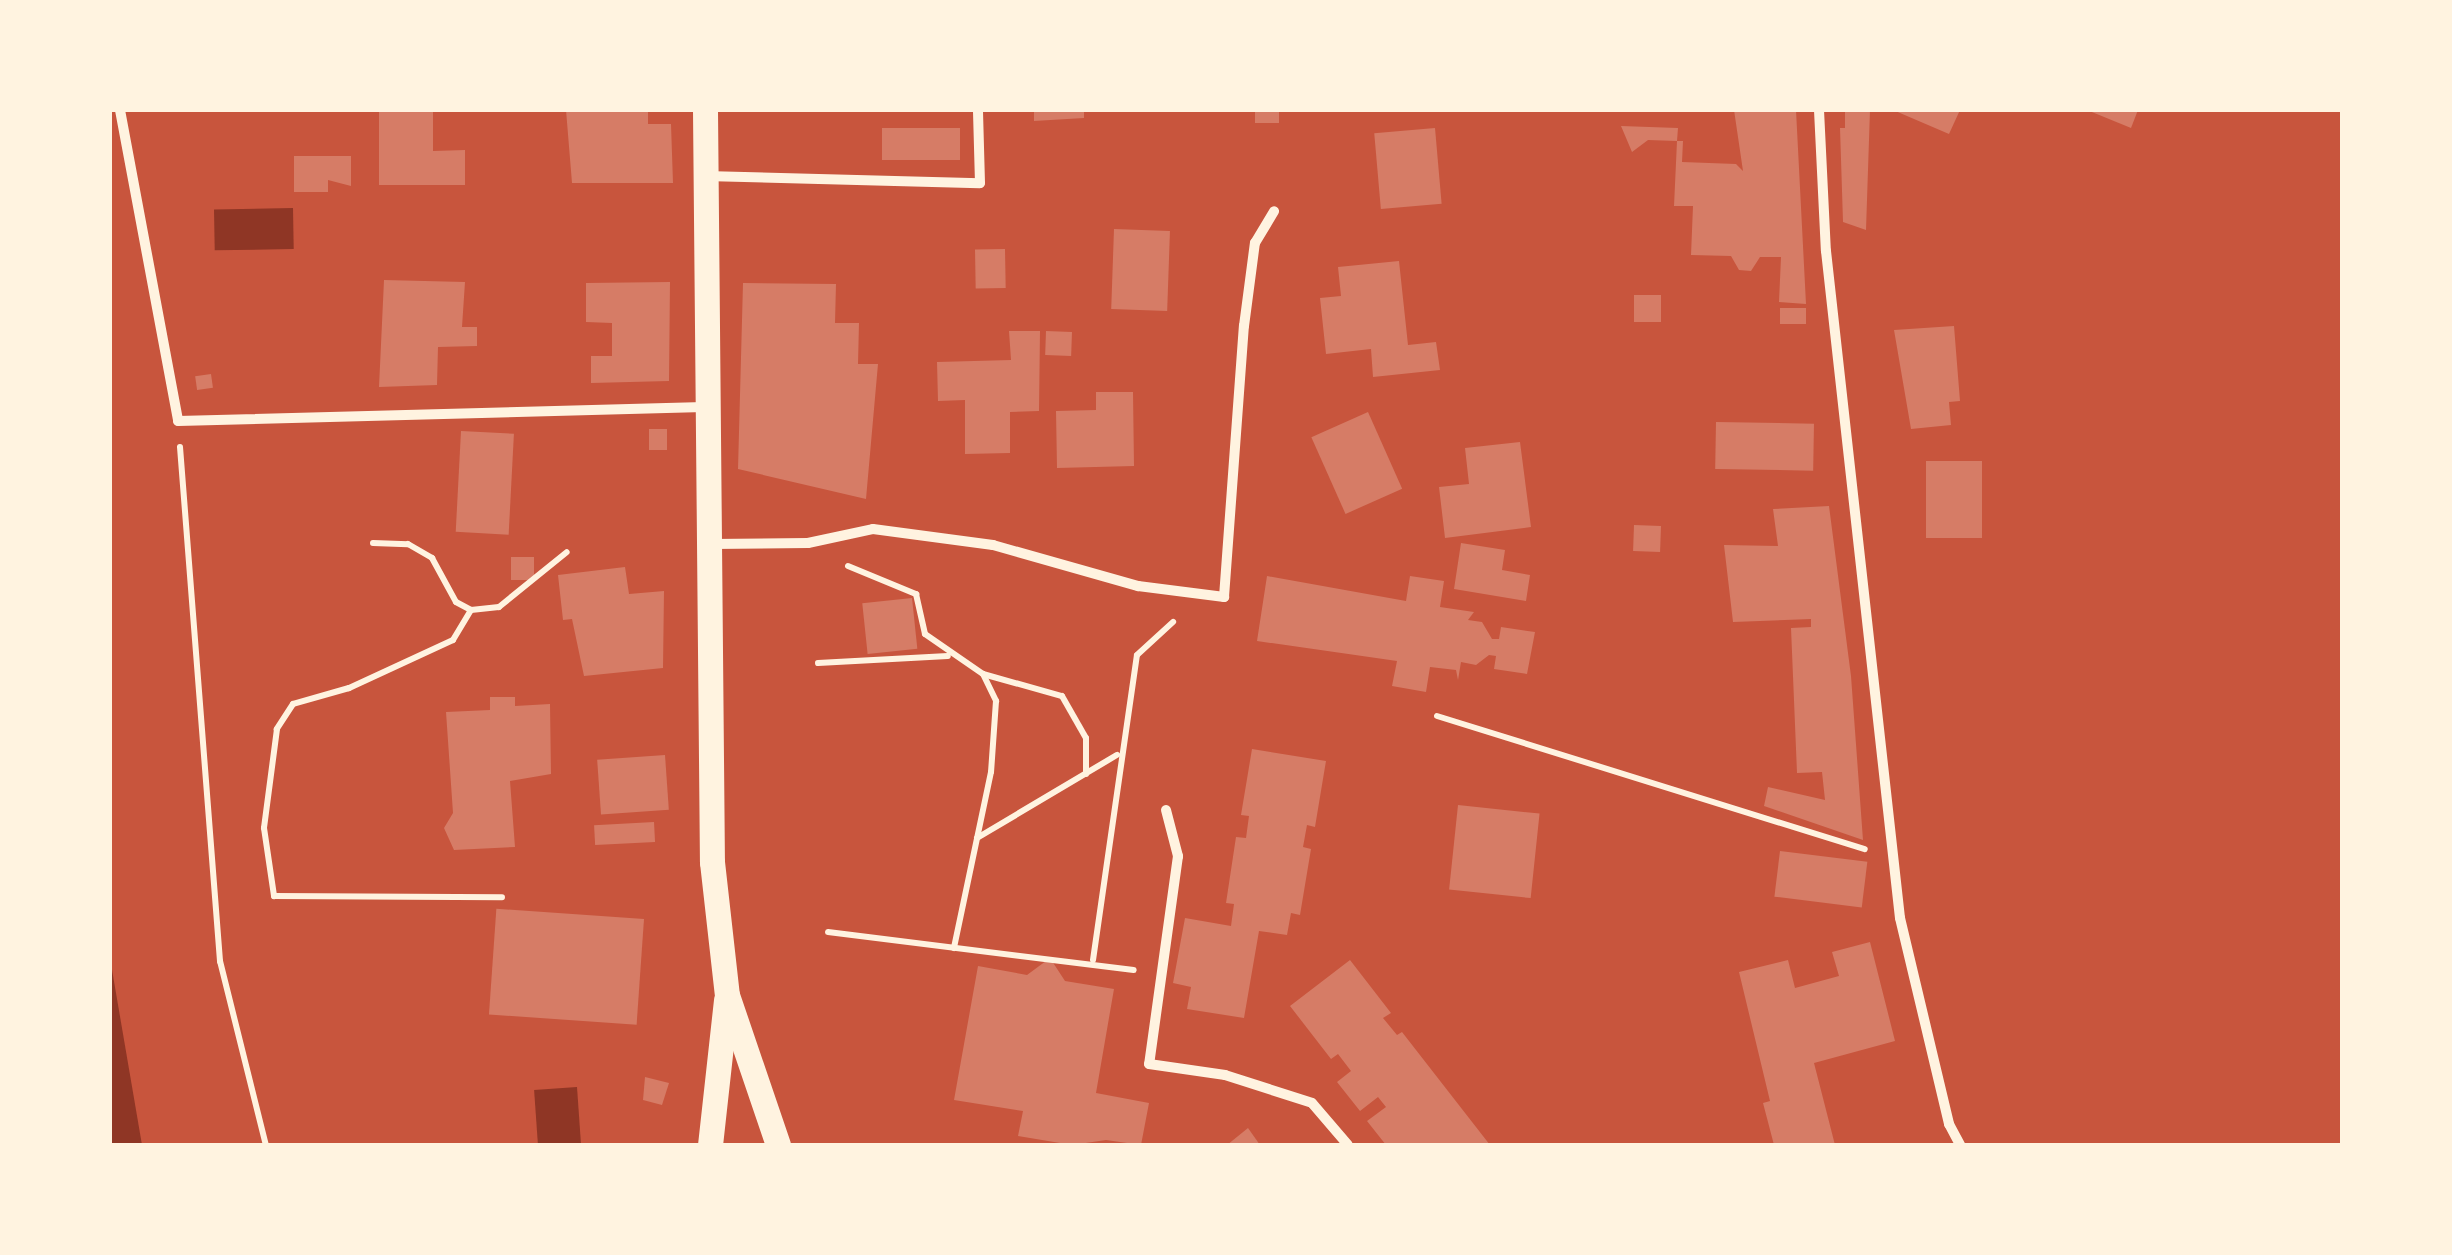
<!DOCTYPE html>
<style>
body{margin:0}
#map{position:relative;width:2452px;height:1255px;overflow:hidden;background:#c8553d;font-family:"PT Sans",sans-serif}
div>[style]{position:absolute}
.water>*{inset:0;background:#8f3625;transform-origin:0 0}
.building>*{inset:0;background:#d67c66;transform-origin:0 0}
.path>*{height:6px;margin:-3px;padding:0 3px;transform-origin:3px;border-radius:3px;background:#fff3e0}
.minor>*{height:10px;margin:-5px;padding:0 5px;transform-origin:5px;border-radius:5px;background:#fff3e0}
.primary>*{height:25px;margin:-12.5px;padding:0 12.5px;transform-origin:12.5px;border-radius:12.5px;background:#fff3e0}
span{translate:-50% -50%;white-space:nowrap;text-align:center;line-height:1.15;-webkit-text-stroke:8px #fff3e0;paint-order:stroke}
.frame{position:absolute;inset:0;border:112px solid #fff3e0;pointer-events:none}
</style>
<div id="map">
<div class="water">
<i style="left:293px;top:208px;width:41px;height:79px;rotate:89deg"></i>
<i style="clip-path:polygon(110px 958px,142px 1145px,110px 1145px)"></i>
<i style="left:577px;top:1087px;width:58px;height:43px;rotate:86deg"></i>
</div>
<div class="building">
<i style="clip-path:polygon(379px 110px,433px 110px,433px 151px,465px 150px,465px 185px,379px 185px)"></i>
<i style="clip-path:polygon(566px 110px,648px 110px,648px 124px,671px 124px,673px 183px,572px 183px)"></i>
<i style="clip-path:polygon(1034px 110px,1084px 110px,1084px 118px,1034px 121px)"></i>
<i style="left:1255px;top:110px;width:24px;height:13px"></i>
<i style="clip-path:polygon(1734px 110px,1796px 110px,1806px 304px,1779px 302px,1781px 257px,1760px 257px,1751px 271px,1739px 270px,1731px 256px,1691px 255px,1693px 206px,1674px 206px,1677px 141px,1683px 141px,1682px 162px,1736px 164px,1743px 171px)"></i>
<i style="clip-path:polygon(1845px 110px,1870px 110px,1866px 230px,1843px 222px,1840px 128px,1845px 128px)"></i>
<i style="clip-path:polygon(1893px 110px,1960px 110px,1949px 134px)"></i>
<i style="clip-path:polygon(2087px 110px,2138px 110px,2131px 128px)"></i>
<i style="clip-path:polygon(1621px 126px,1678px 128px,1677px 141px,1648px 140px,1632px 152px)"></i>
<i style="left:882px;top:128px;width:78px;height:32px"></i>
<i style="left:1435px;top:128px;width:76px;height:61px;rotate:85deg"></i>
<i style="clip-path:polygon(294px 156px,351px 156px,351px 186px,328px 180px,328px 192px,294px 192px)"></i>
<i style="left:1114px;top:229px;width:56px;height:80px;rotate:2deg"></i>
<i style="left:1005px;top:249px;width:39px;height:30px;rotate:89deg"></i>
<i style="clip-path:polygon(1399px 261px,1408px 345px,1436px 342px,1440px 370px,1373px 377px,1371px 349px,1326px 354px,1320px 298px,1341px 296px,1338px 267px)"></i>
<i style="clip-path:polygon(384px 280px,465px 282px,462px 327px,477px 327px,477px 346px,438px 347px,437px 385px,379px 387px)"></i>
<i style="clip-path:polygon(670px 282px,669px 381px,591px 383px,591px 356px,612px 356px,612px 323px,586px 322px,586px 283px)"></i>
<i style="clip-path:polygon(743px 283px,836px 284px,835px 323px,859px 323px,858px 364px,878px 364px,866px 499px,738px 469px)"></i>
<i style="left:1661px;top:295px;width:27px;height:27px;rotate:90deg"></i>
<i style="left:1780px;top:308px;width:26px;height:16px"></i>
<i style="clip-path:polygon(1954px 326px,1960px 401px,1949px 402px,1951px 425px,1911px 429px,1894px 330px)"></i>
<i style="clip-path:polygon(1009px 331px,1040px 331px,1039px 411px,1010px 412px,1010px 453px,965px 454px,965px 400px,938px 401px,937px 362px,1011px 360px)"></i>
<i style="left:1046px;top:331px;width:26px;height:24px;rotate:2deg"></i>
<i style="left:211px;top:374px;width:14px;height:16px;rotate:82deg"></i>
<i style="clip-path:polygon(1096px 392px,1133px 392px,1134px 466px,1057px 468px,1056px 411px,1096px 410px)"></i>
<i style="left:1368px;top:412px;width:84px;height:62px;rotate:66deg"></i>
<i style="left:1716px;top:422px;width:98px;height:47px;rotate:1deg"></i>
<i style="left:667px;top:429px;width:21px;height:18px;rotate:90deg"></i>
<i style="left:461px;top:431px;width:53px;height:101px;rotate:3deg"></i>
<i style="clip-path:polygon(1520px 442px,1531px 527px,1445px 538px,1439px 487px,1469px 484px,1465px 448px)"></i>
<i style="left:1982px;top:461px;width:77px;height:56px;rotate:90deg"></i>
<i style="clip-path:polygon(1829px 506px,1851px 676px,1863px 840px,1764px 806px,1768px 787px,1825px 800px,1822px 772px,1797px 773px,1791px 628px,1811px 627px,1811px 619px,1733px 622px,1724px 545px,1778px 546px,1773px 509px)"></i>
<i style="left:1634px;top:525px;width:27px;height:26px;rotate:2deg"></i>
<i style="clip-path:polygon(1461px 543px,1505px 550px,1502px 570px,1530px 575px,1526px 601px,1454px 589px)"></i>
<i style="left:511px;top:557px;width:23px;height:23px"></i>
<i style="clip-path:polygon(625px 567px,629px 594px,664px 591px,663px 668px,584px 676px,572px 619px,563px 620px,558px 575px)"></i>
<i style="clip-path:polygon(1267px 576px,1406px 601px,1410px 576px,1444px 581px,1440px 607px,1474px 612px,1468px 620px,1482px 622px,1492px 639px,1499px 639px,1501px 627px,1535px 632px,1527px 674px,1494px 669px,1496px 656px,1489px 655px,1476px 665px,1461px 662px,1458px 680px,1456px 670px,1430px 667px,1426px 692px,1392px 686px,1397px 661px,1257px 641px)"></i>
<i style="left:912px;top:598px;width:51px;height:50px;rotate:84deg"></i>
<i style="clip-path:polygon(490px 697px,515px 697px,515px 706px,550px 704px,551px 774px,510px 781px,515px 847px,454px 850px,444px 828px,453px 813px,446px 712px,490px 710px)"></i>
<i style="clip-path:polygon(1252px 749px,1326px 761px,1315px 827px,1307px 825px,1303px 847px,1311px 849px,1300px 915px,1291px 913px,1287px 935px,1259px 931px,1244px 1018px,1187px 1009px,1191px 987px,1173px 983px,1185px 918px,1231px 926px,1234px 904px,1226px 903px,1236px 837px,1246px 838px,1249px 816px,1241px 815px)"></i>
<i style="left:665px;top:755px;width:55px;height:68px;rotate:86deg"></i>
<i style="left:1458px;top:805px;width:82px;height:85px;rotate:6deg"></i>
<i style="left:654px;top:822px;width:20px;height:60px;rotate:87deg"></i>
<i style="left:1780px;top:851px;width:88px;height:46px;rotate:7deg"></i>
<i style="left:644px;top:919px;width:106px;height:148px;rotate:94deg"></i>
<i style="clip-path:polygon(1870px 942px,1895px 1041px,1814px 1063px,1835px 1145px,1774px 1145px,1763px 1103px,1770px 1101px,1739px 972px,1788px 960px,1795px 988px,1839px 976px,1832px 952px)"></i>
<i style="clip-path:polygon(1050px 958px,1065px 981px,1114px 989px,1096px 1093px,1149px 1103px,1141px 1145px,1106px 1140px,1072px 1145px,1018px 1136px,1023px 1111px,954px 1100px,978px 966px,1027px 975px)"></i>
<i style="clip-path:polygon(1350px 960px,1391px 1013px,1383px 1018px,1397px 1035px,1402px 1032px,1490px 1145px,1386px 1145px,1367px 1121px,1386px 1107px,1378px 1097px,1360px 1111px,1337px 1082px,1351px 1071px,1338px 1054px,1331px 1059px,1290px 1006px)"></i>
<i style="clip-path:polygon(645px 1077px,669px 1083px,662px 1105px,643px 1100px)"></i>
<i style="clip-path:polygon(1248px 1128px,1260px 1145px,1227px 1145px)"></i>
</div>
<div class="path">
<i style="left:180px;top:447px;width:516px;rotate:85.55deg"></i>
<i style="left:220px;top:961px;width:190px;rotate:76deg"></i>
<i style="left:373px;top:543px;width:35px;rotate:2deg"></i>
<i style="left:408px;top:544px;width:28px;rotate:30deg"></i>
<i style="left:432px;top:558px;width:50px;rotate:61.4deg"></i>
<i style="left:456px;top:602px;width:17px;rotate:28deg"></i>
<i style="left:471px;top:610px;width:28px;rotate:-6deg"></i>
<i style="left:499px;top:607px;width:87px;rotate:-39deg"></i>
<i style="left:848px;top:566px;width:74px;rotate:22.4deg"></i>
<i style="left:916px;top:594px;width:41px;rotate:77.3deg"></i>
<i style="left:925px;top:634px;width:70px;rotate:34.6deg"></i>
<i style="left:983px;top:674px;width:30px;rotate:64deg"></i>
<i style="left:996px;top:701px;width:71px;rotate:94deg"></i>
<i style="left:991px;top:772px;width:180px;rotate:101.9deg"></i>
<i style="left:471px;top:610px;width:35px;rotate:121deg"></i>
<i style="left:453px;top:640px;width:115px;rotate:155.2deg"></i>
<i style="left:349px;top:688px;width:58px;rotate:164.1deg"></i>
<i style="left:293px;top:704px;width:30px;rotate:123deg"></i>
<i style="left:277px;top:729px;width:100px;rotate:97.5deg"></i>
<i style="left:264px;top:828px;width:69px;rotate:81.6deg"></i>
<i style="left:274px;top:896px;width:228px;rotate:0.3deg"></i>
<i style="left:818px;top:663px;width:130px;rotate:-3.1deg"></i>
<i style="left:983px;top:674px;width:82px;rotate:15.6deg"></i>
<i style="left:1062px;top:696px;width:48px;rotate:60.3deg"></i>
<i style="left:1086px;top:738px;width:36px;rotate:90deg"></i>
<i style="left:1437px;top:716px;width:448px;rotate:17.3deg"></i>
<i style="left:977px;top:838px;width:163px;rotate:-30.7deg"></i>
<i style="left:828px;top:932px;width:308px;rotate:7.1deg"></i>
<i style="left:1093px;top:960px;width:308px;rotate:-81.8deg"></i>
<i style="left:1137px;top:655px;width:49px;rotate:-42.5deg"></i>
</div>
<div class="minor">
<i style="left:120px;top:110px;width:316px;rotate:79.4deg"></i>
<i style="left:178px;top:421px;width:526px;rotate:-1.52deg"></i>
<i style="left:1819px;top:110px;width:141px;rotate:87.2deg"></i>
<i style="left:1826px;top:251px;width:671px;rotate:83.67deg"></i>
<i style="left:1900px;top:918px;width:212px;rotate:76.6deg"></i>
<i style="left:1949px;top:1124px;width:24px;rotate:62deg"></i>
<i style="left:705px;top:176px;width:275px;rotate:1.5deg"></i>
<i style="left:980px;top:183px;width:73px;rotate:-91.6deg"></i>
<i style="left:712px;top:544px;width:96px;rotate:-0.6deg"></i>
<i style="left:808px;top:543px;width:66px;rotate:-12.2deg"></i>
<i style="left:873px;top:529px;width:121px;rotate:7.6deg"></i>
<i style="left:993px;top:545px;width:151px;rotate:15.8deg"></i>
<i style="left:1138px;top:586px;width:87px;rotate:7.3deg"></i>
<i style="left:1224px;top:597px;width:272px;rotate:-85.8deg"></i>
<i style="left:1244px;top:326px;width:84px;rotate:-82.5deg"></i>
<i style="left:1255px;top:243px;width:37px;rotate:-59deg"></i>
<i style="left:1166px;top:810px;width:48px;rotate:75.4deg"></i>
<i style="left:1178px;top:856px;width:210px;rotate:97.9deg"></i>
<i style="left:1149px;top:1064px;width:77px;rotate:8.2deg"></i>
<i style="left:1225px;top:1075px;width:91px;rotate:17.8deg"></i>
<i style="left:1312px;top:1103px;width:55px;rotate:49.4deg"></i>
</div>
<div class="primary">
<i style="left:705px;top:110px;width:752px;rotate:89.47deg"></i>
<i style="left:712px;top:862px;width:134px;rotate:83.6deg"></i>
<i style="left:727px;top:995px;width:158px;rotate:71.2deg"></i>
<i style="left:710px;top:1145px;width:146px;rotate:-83.7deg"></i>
</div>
<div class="frame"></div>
</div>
